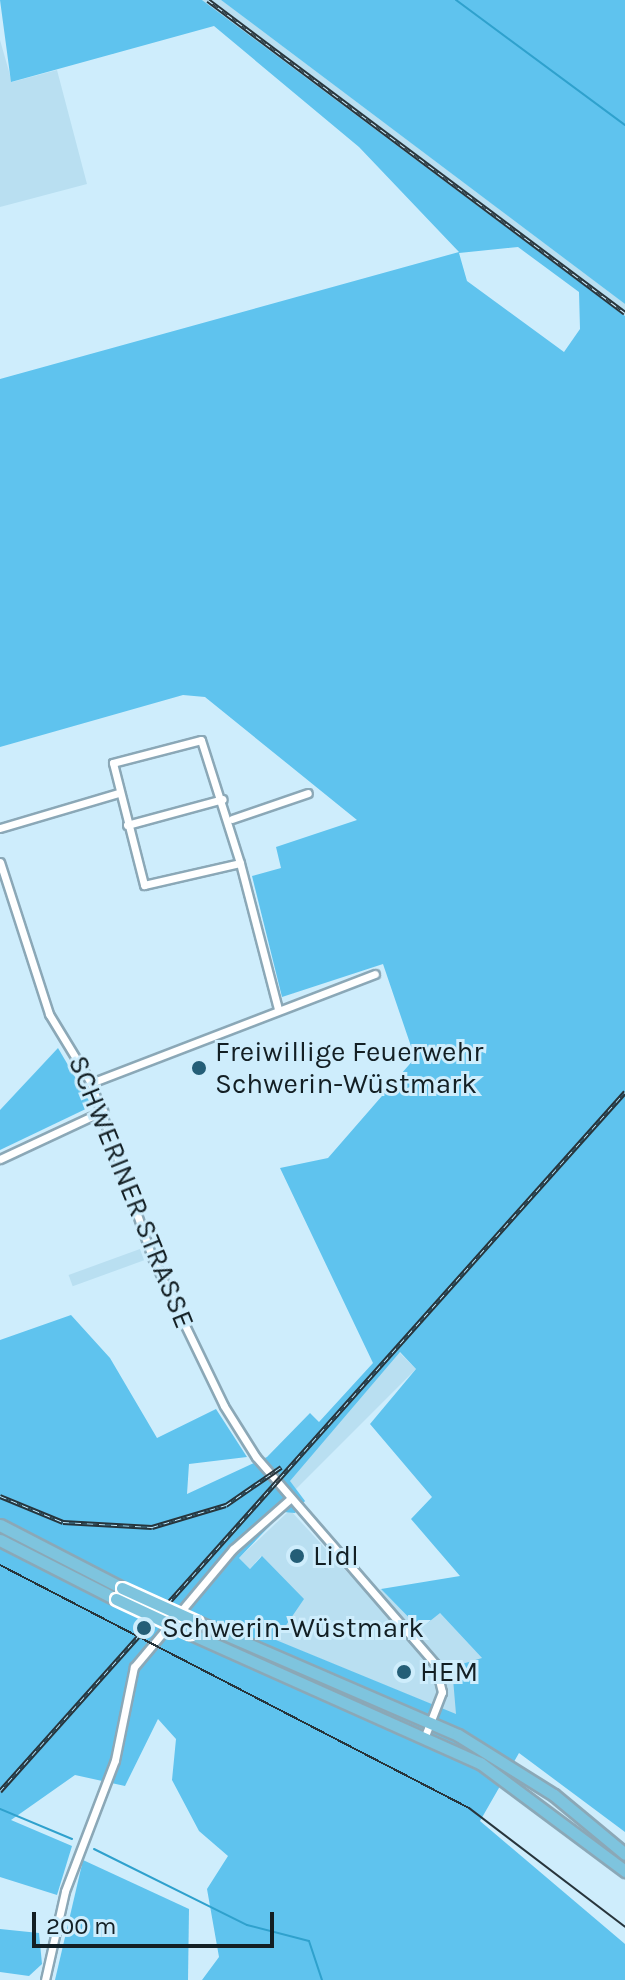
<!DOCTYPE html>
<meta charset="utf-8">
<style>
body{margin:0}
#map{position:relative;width:625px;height:1980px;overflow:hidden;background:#ceedfc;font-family:Karla,sans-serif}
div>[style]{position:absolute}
.built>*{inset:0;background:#b9dff1;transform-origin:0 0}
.green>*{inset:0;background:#5fc3ee}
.stream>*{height:2px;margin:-1px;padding:0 1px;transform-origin:1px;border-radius:1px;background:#2fa1cd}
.roads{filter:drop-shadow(2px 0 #8ba8b7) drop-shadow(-2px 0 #8ba8b7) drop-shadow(0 2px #8ba8b7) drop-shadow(0 -2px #8ba8b7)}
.minor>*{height:7px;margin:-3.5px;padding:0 3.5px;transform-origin:3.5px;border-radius:3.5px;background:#fff}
.primary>*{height:11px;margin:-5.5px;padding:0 5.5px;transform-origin:5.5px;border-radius:5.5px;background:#7ec4de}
.tram>*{height:2px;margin:-1px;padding:0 1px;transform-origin:1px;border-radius:1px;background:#27353c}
.rail>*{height:5px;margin-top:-2.5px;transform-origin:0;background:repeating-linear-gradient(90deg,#ceedfc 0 6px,#27353c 0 12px);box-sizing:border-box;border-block:2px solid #27353c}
.bridges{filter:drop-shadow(2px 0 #fff) drop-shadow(-2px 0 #fff) drop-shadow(0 2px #fff) drop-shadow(0 -2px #fff)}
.primary-bridge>*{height:11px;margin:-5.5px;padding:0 5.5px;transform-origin:5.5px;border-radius:5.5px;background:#7ec4de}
.dots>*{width:22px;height:22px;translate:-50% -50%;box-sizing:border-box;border:4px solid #ceedfc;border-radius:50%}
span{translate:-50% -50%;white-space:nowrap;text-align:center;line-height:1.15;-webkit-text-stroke:6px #ceedfc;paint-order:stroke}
.poi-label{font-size:28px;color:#131f24}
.left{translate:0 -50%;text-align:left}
.street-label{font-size:28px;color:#131f24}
.scale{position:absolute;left:32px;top:1912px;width:242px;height:36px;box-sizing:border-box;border:4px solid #131f24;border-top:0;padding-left:10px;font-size:24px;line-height:28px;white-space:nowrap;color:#131f24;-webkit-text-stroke:6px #ceedfc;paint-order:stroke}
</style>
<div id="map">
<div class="built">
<i style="clip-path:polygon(202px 0,221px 0,625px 304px,625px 316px)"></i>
<i style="clip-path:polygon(0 40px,12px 82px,57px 70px,87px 184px,0 207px)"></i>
<i style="left:140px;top:1249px;width:12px;height:76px;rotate:70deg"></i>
<i style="left:399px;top:1352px;width:24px;height:170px;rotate:45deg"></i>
<i style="clip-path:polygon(290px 1510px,369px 1596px,381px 1589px,420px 1629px,439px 1612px,483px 1659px,455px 1693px,457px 1715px,275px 1640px,261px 1556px,250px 1569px,239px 1558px)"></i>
</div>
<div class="green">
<i style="clip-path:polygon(evenodd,0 0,202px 0,625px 316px,625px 1832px,519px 1753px,480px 1821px,625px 1944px,625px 1980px,202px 1980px,219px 1957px,207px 1889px,228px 1856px,199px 1831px,172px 1780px,176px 1739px,158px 1719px,125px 1786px,75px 1775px,11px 1820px,72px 1846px,57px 1895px,0 1877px,0 1340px,71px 1315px,110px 1358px,157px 1438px,216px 1409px,247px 1457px,189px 1464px,187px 1494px,267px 1457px,310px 1413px,319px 1422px,373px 1363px,280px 1168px,328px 1158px,415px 1058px,383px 964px,282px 997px,252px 876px,281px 868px,276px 847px,357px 820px,205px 697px,183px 695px,0 747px,0 379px,459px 252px,359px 147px,214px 26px,11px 82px,0 0,518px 247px,579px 292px,580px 329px,564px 352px,467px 281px,459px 253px,518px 247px,0 0,400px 1352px,416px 1369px,370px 1424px,432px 1497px,411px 1519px,460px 1576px,381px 1589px,420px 1629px,440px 1613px,482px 1658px,452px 1667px,456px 1714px,276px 1640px,304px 1599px,262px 1556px,250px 1569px,239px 1558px,283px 1512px,295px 1513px,305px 1501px,290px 1481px,400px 1352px)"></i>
<i style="clip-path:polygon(221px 0,625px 0,625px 304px,500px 210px)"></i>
<i style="clip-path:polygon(58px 1048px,92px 1106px,0 1150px,0 1110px)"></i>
<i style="clip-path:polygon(83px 1860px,189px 1909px,188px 1980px,55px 1980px)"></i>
<i style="clip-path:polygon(0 1929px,39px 1933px,42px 1964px,29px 1976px,0 1972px)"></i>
</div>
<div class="stream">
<i style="left:456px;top:0;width:210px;rotate:36.5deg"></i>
<i style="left:0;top:1809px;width:78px;rotate:22.6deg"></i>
<i style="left:94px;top:1849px;width:171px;rotate:26.4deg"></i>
<i style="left:247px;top:1925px;width:64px;rotate:14.5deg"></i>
<i style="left:309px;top:1941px;width:41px;rotate:71.6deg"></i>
</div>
<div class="roads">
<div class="minor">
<i style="left:232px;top:819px;width:80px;rotate:-18.9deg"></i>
<i style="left:127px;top:825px;width:99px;rotate:-15.2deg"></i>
<i style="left:0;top:828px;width:123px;rotate:-16.5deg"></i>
<i style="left:0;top:862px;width:160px;rotate:72.1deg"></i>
<i style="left:49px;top:1014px;width:81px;rotate:58.7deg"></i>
<i style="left:91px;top:1083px;width:184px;rotate:70.7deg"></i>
<i style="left:152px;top:1257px;width:165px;rotate:64.2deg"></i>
<i style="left:224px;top:1406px;width:60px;rotate:57.9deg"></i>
<i style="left:256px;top:1457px;width:274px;rotate:49.1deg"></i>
<i style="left:435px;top:1664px;width:29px;rotate:76deg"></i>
<i style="left:442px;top:1692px;width:47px;rotate:111.1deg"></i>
<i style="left:240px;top:863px;width:129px;rotate:-107.6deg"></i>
<i style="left:201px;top:740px;width:91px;rotate:165.4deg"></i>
<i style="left:113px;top:763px;width:126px;rotate:75.7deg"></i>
<i style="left:144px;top:885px;width:98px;rotate:-12.9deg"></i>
<i style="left:240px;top:863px;width:151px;rotate:75.4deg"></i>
<i style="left:91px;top:1083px;width:304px;rotate:-21deg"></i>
<i style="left:0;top:1159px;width:114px;rotate:-25deg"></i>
<i style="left:45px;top:1980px;width:91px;rotate:-77.3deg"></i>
<i style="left:65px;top:1891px;width:140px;rotate:-69.1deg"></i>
<i style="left:115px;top:1760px;width:95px;rotate:-78.5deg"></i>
<i style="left:134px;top:1667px;width:154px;rotate:-50deg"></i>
<i style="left:233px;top:1549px;width:77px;rotate:-41.3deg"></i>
</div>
<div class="primary">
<i style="left:0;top:1525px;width:137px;rotate:27.3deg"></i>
<i style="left:0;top:1540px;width:130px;rotate:27deg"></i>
<i style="left:197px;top:1622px;width:284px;rotate:23.4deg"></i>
<i style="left:458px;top:1735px;width:113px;rotate:32deg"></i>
<i style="left:554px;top:1795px;width:92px;rotate:39.7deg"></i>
<i style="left:189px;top:1633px;width:319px;rotate:24.1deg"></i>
<i style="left:480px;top:1763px;width:181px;rotate:36.7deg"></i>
</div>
</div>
<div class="tram">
<i style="left:0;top:1565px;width:528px;rotate:27.39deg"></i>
<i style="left:469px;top:1808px;width:196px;rotate:37.3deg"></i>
</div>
<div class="rail">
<i style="left:208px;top:0;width:521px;rotate:36.89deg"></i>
<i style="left:0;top:1496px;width:68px;rotate:22.4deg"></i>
<i style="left:63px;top:1522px;width:89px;rotate:3.2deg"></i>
<i style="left:152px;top:1527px;width:77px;rotate:-16.6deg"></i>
<i style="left:226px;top:1505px;width:67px;rotate:-34.6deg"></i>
<i style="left:0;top:1791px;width:938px;rotate:-48.2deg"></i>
</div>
<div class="bridges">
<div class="primary-bridge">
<i style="left:122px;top:1588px;width:82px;rotate:24.4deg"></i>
<i style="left:116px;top:1599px;width:81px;rotate:25deg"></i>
</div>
</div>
<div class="dots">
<i style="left:199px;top:1068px;background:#245e77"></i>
<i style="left:297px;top:1556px;background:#245e77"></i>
<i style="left:144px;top:1628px;background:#245e77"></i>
<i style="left:404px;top:1672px;background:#245e77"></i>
</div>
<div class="poi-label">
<span class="left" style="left:215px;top:1068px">Freiwillige Feuerwehr<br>Schwerin-Wüstmark</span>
<span class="left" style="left:313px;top:1556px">Lidl</span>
<span class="left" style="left:162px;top:1628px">Schwerin-Wüstmark</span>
<span class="left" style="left:420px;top:1672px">HEM</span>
</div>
<div class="street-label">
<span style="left:131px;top:1192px;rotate:68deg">SCHWERINER STRASSE</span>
</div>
<div class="scale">200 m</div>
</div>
